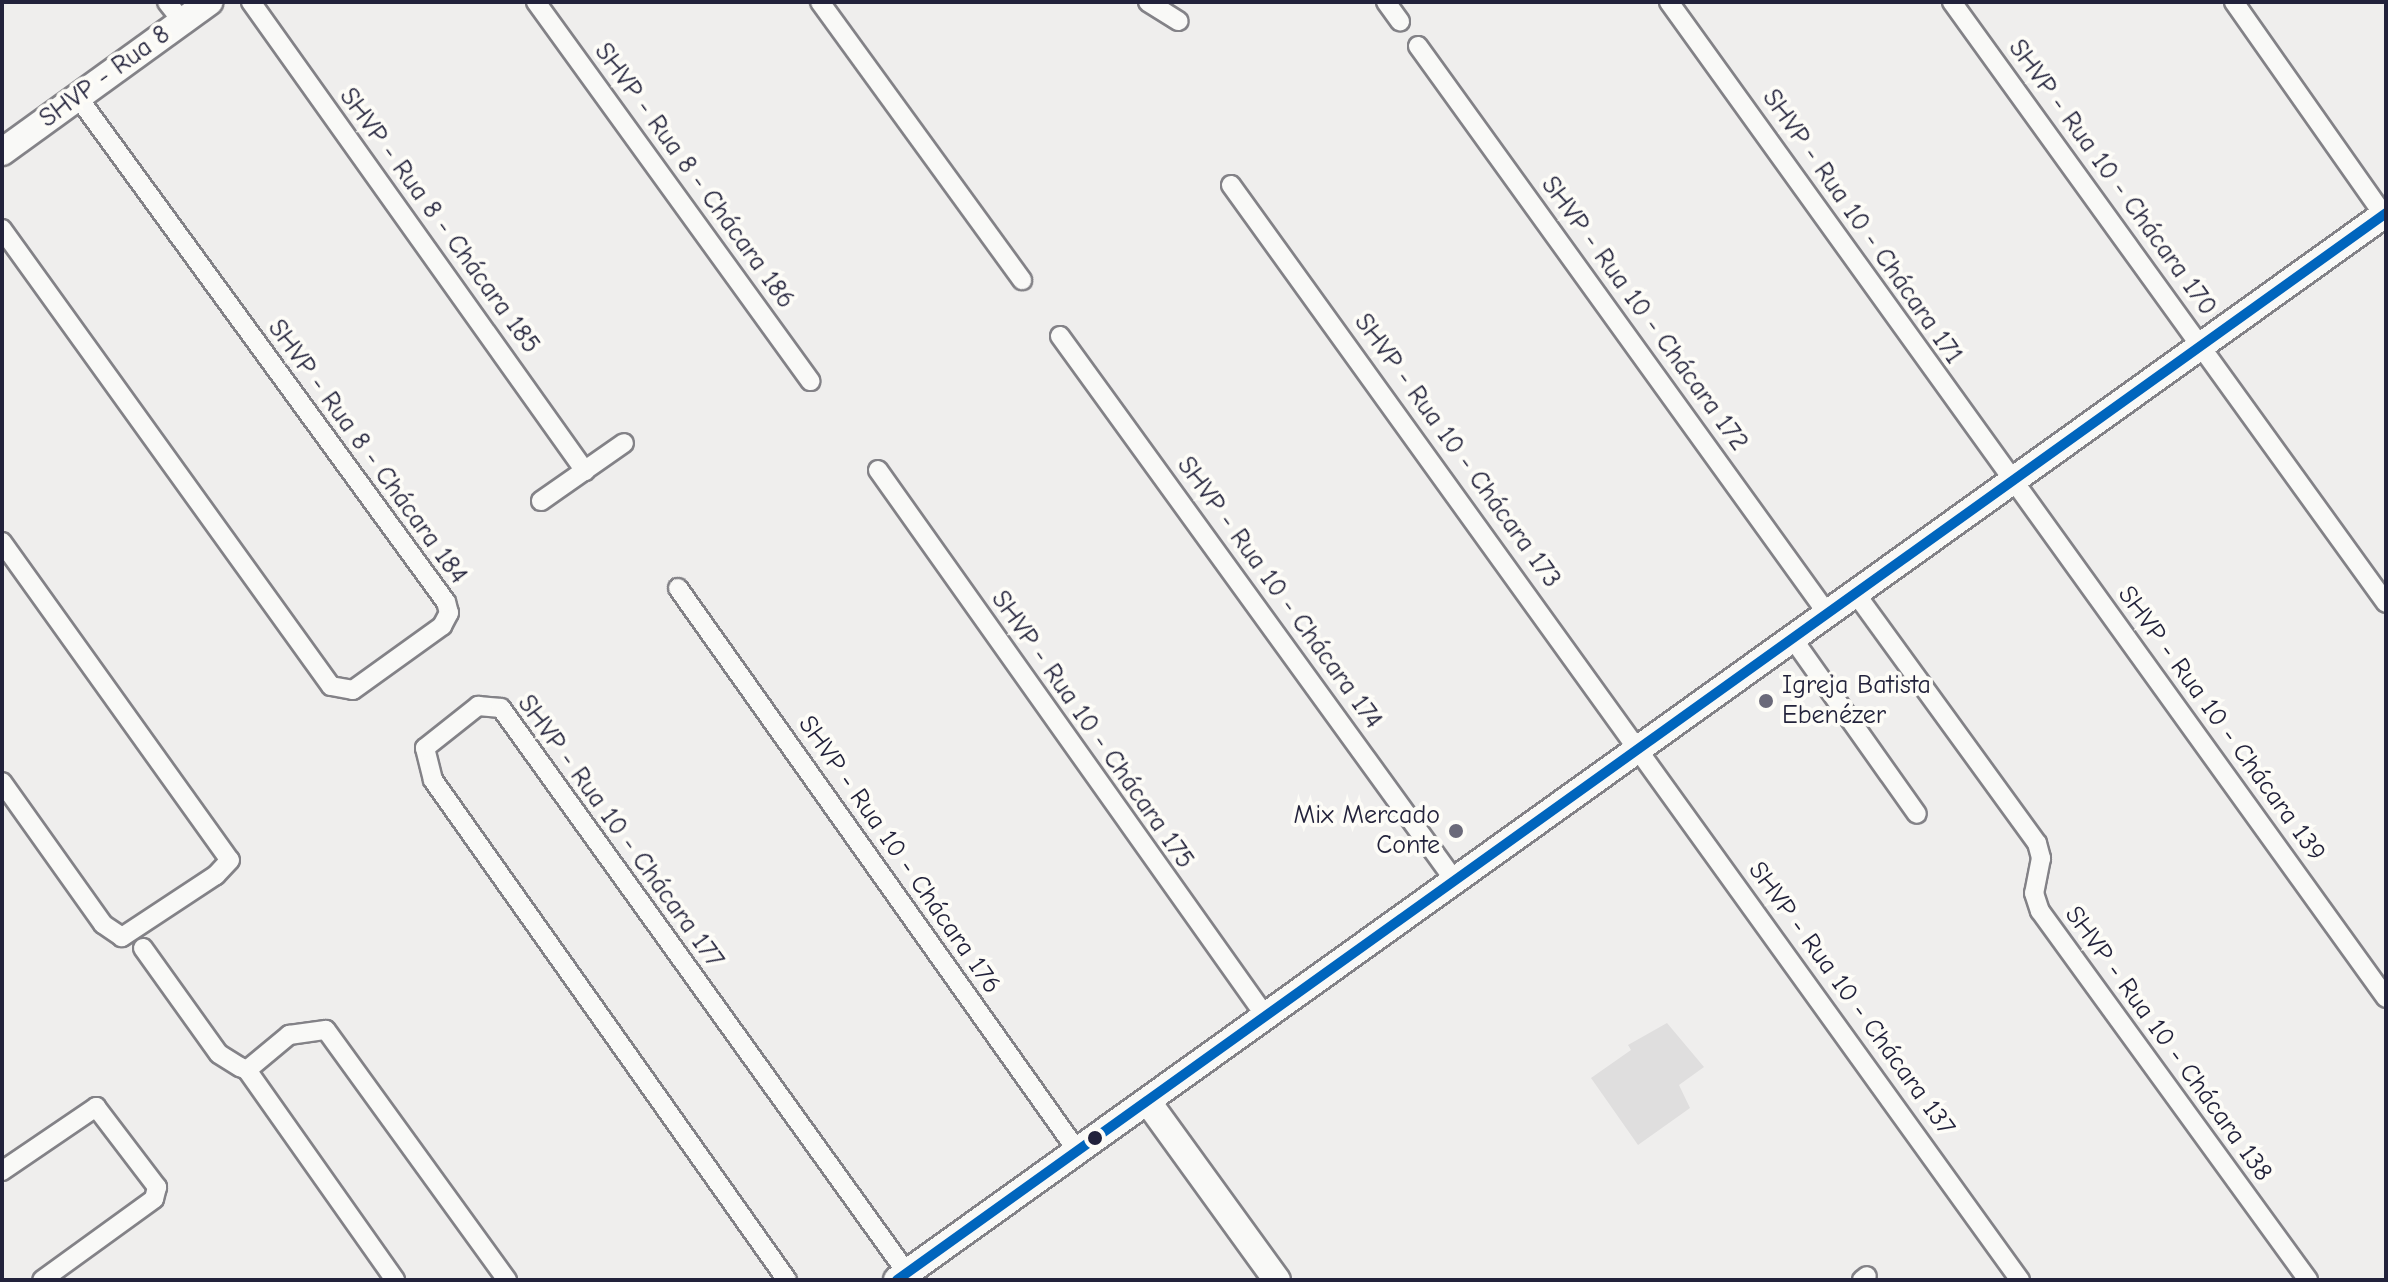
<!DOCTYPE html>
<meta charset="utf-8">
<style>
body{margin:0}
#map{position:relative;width:2388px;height:1282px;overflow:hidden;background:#efeeed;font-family:"Comic Neue",sans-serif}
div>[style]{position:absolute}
.built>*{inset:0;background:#dfdede}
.roads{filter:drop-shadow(2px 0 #838287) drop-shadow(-2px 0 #838287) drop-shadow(0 2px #838287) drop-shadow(0 -2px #838287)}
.street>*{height:18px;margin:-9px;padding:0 9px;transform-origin:9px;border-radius:9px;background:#f9f9f7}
.secondary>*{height:26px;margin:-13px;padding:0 13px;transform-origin:13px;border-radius:13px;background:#f9f9f7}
.bus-1>*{height:10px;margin:-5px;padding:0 5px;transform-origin:5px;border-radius:5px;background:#0065bd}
.dots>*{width:22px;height:22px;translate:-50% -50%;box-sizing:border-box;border:4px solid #fdfcf7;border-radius:50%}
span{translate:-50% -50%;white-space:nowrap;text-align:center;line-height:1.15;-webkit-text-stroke:8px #fdfcf7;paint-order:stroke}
.street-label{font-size:26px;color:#22223b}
.poi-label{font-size:26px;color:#22223b}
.left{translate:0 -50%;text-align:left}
.right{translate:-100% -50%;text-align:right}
.frame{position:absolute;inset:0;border:4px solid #22223b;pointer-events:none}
</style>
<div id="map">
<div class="built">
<i style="clip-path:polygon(1667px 1023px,1704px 1067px,1679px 1085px,1690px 1108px,1638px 1145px,1591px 1078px,1631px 1050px,1628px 1045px)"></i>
</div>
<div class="roads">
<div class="street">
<i style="left:167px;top:2px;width:24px;rotate:52deg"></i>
<i style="left:251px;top:2px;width:576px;rotate:54.54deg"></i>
<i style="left:536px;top:2px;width:468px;rotate:54.1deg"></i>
<i style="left:820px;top:2px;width:344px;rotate:54deg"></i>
<i style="left:1148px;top:2px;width:36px;rotate:32deg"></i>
<i style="left:1386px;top:2px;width:24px;rotate:54deg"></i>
<i style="left:1669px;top:2px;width:1227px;rotate:54.25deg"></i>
<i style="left:1952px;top:2px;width:741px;rotate:54.17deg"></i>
<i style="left:2234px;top:2px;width:264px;rotate:54.9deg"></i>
<i style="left:1418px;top:46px;width:699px;rotate:54.2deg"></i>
<i style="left:1231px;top:185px;width:1350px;rotate:54.23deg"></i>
<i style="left:2px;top:229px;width:563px;rotate:54.25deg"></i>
<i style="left:331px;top:686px;width:22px;rotate:10deg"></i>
<i style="left:353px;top:690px;width:110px;rotate:-35.7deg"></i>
<i style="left:442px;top:626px;width:15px;rotate:-62deg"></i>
<i style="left:449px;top:613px;width:11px;rotate:-105deg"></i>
<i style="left:446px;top:602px;width:626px;rotate:-126.1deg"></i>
<i style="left:1060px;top:336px;width:673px;rotate:54.07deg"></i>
<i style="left:878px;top:470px;width:671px;rotate:54.65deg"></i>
<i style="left:541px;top:501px;width:101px;rotate:-34.9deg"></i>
<i style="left:2px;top:542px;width:391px;rotate:54.4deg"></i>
<i style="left:230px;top:860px;width:21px;rotate:133deg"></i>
<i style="left:216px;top:875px;width:113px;rotate:146.6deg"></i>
<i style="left:122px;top:937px;width:23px;rotate:-146deg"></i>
<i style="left:103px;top:924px;width:174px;rotate:-125.4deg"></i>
<i style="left:678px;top:588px;width:691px;rotate:54.65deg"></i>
<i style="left:1856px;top:594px;width:308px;rotate:54deg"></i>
<i style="left:2037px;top:843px;width:16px;rotate:75deg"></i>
<i style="left:2041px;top:858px;width:36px;rotate:101deg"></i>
<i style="left:2034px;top:893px;width:19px;rotate:72deg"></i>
<i style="left:2040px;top:911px;width:456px;rotate:54deg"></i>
<i style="left:1793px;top:639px;width:214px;rotate:54.7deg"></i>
<i style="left:143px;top:948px;width:130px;rotate:54.4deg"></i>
<i style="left:219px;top:1054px;width:25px;rotate:32deg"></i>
<i style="left:240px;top:1067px;width:8px;rotate:23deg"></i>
<i style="left:247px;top:1070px;width:55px;rotate:-39.8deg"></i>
<i style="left:289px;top:1035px;width:37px;rotate:-8deg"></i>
<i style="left:326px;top:1030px;width:309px;rotate:54.1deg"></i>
<i style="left:247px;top:1070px;width:257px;rotate:54.8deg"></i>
<i style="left:2px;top:1171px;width:114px;rotate:-34.2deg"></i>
<i style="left:96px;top:1107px;width:101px;rotate:52.7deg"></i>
<i style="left:157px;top:1187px;width:12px;rotate:104deg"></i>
<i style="left:154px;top:1199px;width:138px;rotate:144.1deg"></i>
<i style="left:787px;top:1280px;width:613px;rotate:-125.3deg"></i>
<i style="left:433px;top:780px;width:33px;rotate:-104deg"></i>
<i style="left:425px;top:748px;width:68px;rotate:-38.4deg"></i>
<i style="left:478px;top:706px;width:23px;rotate:5deg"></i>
<i style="left:501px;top:708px;width:696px;rotate:54.3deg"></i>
<i style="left:1862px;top:1280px;width:6px;rotate:-39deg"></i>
</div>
<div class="secondary">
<i style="left:2px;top:152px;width:256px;rotate:-35.9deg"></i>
<i style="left:1148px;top:1102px;width:220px;rotate:54.1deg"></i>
<i style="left:897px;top:1280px;width:1832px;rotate:-35.62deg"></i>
</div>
</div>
<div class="bus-1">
<i style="left:897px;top:1280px;width:1832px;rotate:-35.62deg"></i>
</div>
<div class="dots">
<i style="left:1766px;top:701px;background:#6a6979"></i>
<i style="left:1456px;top:831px;background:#6a6979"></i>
<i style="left:1095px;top:1138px;background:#22223b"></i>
</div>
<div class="street-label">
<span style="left:105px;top:77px;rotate:-36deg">SHVP - Rua 8</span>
<span style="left:694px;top:176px;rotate:54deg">SHVP - Rua 8 - Chácara 186</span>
<span style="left:2112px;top:178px;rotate:54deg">SHVP - Rua 10 - Chácara 170</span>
<span style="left:439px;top:221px;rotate:54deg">SHVP - Rua 8 - Chácara 185</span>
<span style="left:1862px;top:227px;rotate:55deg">SHVP - Rua 10 - Chácara 171</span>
<span style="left:1644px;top:314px;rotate:54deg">SHVP - Rua 10 - Chácara 172</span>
<span style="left:1457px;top:451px;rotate:54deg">SHVP - Rua 10 - Chácara 173</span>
<span style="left:367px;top:452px;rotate:54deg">SHVP - Rua 8 - Chácara 184</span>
<span style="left:1279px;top:593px;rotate:54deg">SHVP - Rua 10 - Chácara 174</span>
<span style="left:2221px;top:724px;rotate:54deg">SHVP - Rua 10 - Chácara 139</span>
<span style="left:1092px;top:730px;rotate:55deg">SHVP - Rua 10 - Chácara 175</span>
<span style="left:620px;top:832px;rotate:54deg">SHVP - Rua 10 - Chácara 177</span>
<span style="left:899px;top:855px;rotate:55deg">SHVP - Rua 10 - Chácara 176</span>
<span style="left:1851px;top:999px;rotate:54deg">SHVP - Rua 10 - Chácara 137</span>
<span style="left:2168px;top:1044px;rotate:54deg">SHVP - Rua 10 - Chácara 138</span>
</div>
<div class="poi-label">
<span class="left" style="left:1782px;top:701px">Igreja Batista<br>Ebenézer</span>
<span class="right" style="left:1440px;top:831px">Mix Mercado<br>Conte</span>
</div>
<div class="frame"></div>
</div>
